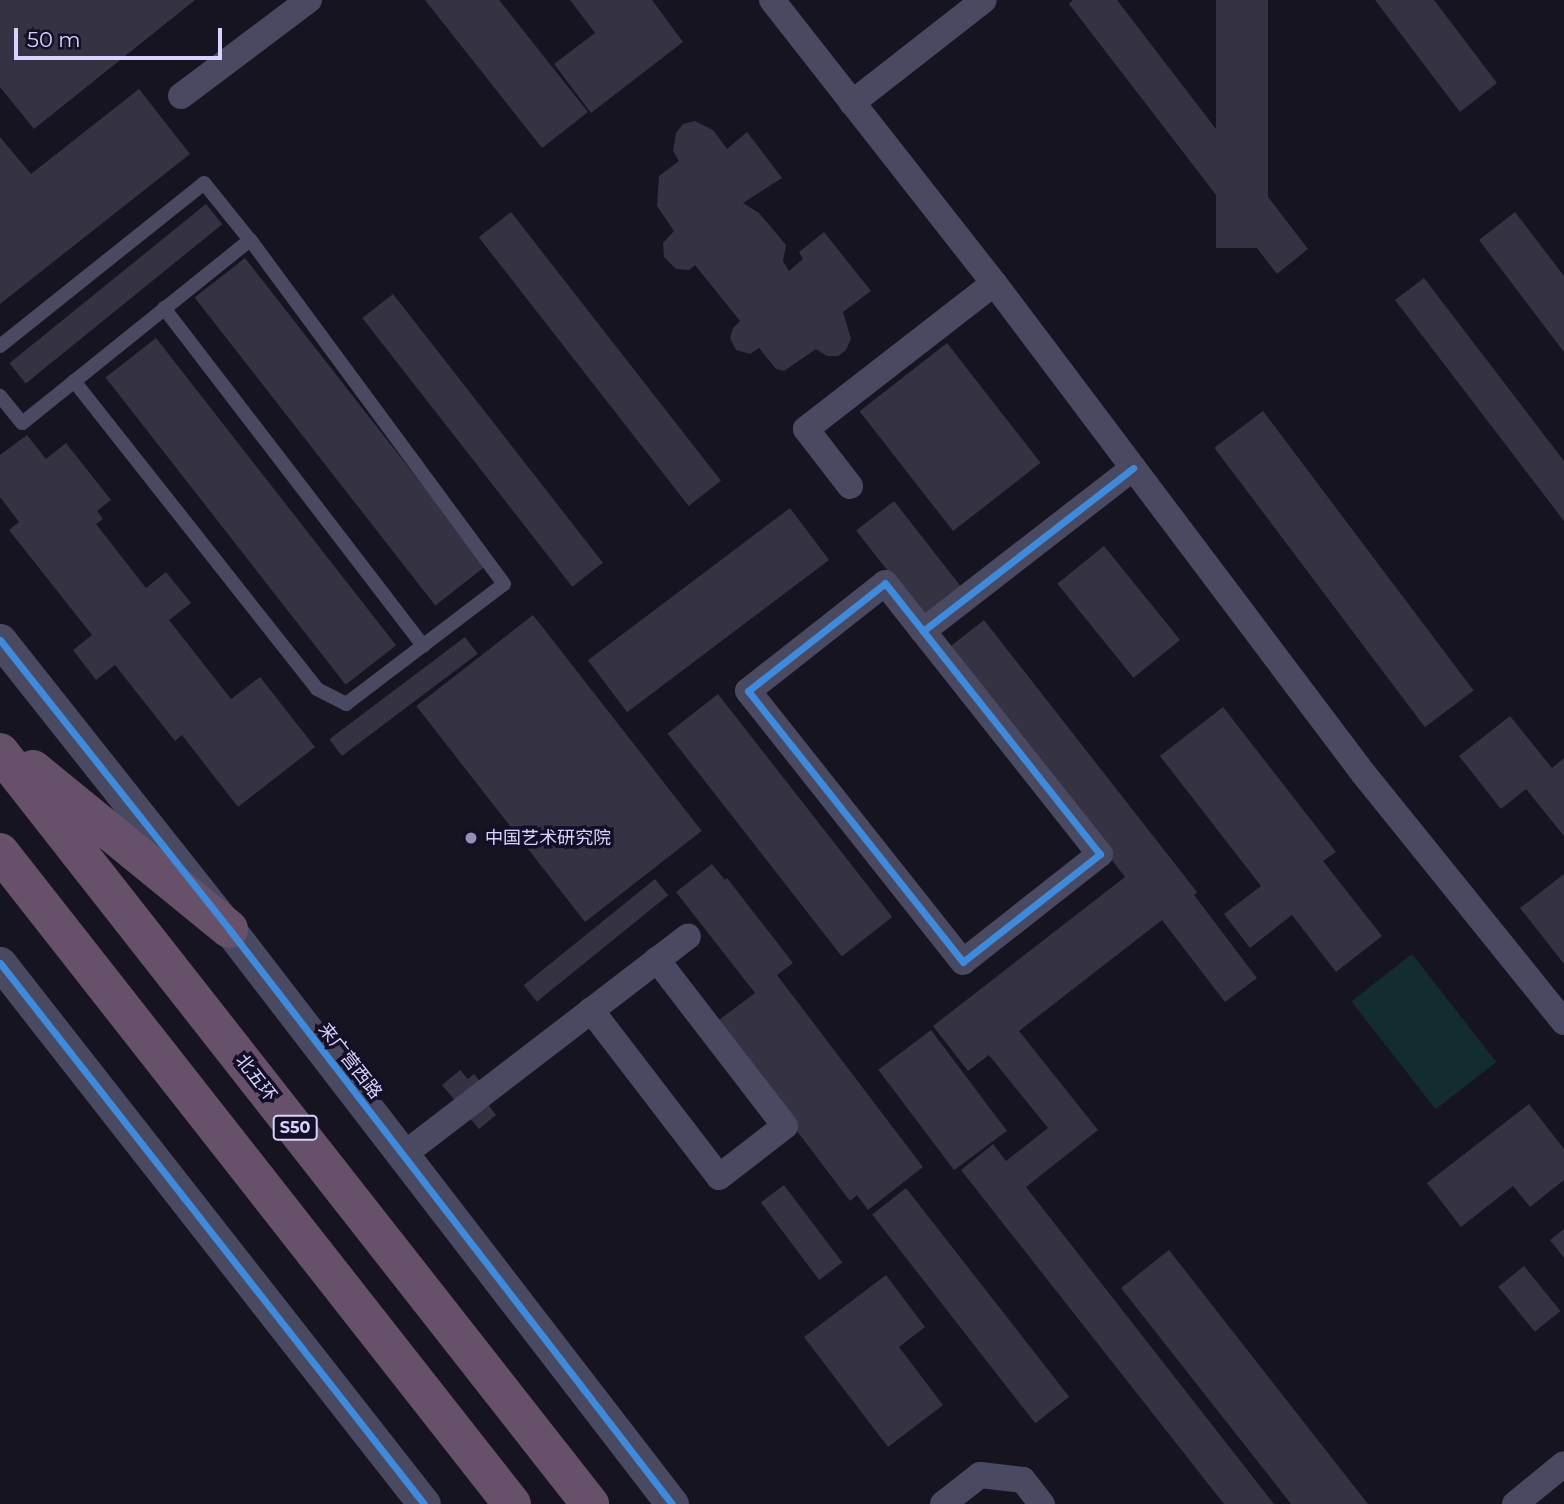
<!DOCTYPE html>
<meta charset="utf-8">
<style>
body{margin:0}
#map{position:relative;width:1564px;height:1504px;overflow:hidden;background:#161421;font-family:Montserrat,"Noto Sans SC",sans-serif}
div>[style]{position:absolute}
.green>*{inset:0;background:#132c2d;transform-origin:0 0}
.building>*{inset:0;background:#343243;transform-origin:0 0}
.service>*{height:14px;margin:-7px;padding:0 7px;transform-origin:7px;border-radius:7px;background:#4a4962}
.minor>*{height:26px;margin:-13px;padding:0 13px;transform-origin:13px;border-radius:13px;background:#4a4962}
.tertiary>*{height:33px;margin:-16.5px;padding:0 16.5px;transform-origin:16.5px;border-radius:16.5px;background:#4a4962}
.motorway>*{height:38px;margin:-19px;padding:0 19px;transform-origin:19px;border-radius:19px;background:#67516a}
.cycleway>*{height:7px;margin:-3.5px;padding:0 3.5px;transform-origin:3.5px;border-radius:3.5px;background:#408adc}
.dots>*{width:19px;height:19px;translate:-50% -50%;box-sizing:border-box;border:4px solid #130f26;border-radius:50%}
span{translate:-50% -50%;white-space:nowrap;text-align:center;line-height:1.15;-webkit-text-stroke:7px #130f26;paint-order:stroke}
.shield-label span{padding:2px 5px;background:#130f26;border:2px solid;border-radius:5px;-webkit-text-stroke-width:0}
.shield-label{font-size:16px;color:#d9d4ff;font-weight:700}
.poi-label{font-size:18px;color:#d9d4ff}
.left{translate:0 -50%;text-align:left}
.street-label{font-size:18px;color:#d9d4ff}
.scale{position:absolute;left:14px;top:28px;width:208px;height:32px;box-sizing:border-box;border:4px solid #d9d4ff;border-top:0;padding-left:9px;font-size:21px;line-height:24px;white-space:nowrap;color:#d9d4ff;-webkit-text-stroke:5px #130f26;paint-order:stroke}
</style>
<div id="map">
<div class="green">
<i style="left:1412px;top:954px;width:137px;height:77px;rotate:52deg"></i>
</div>
<div class="building">
<i style="clip-path:polygon(0 0,195px 0,34px 129px,0 87px)"></i>
<i style="clip-path:polygon(425px 0,499px 0,588px 112px,542px 148px)"></i>
<i style="clip-path:polygon(570px 0,652px 0,683px 42px,591px 113px,554px 64px,595px 33px)"></i>
<i style="clip-path:polygon(1073px 0,1117px 0,1308px 249px,1277px 274px,1069px 4px)"></i>
<i style="left:1216px;top:0;width:52px;height:248px"></i>
<i style="clip-path:polygon(1375px 0,1434px 0,1497px 83px,1460px 112px)"></i>
<i style="clip-path:polygon(139px 89px,190px 154px,0 304px,0 137px,31px 174px)"></i>
<i style="clip-path:polygon(695px 121px,713px 130px,727px 149px,747px 132px,782px 178px,743px 203px,759px 213px,786px 245px,783px 261px,789px 271px,803px 259px,799px 252px,824px 232px,871px 291px,843px 312px,851px 339px,846px 350px,838px 356px,827px 356px,816px 349px,784px 371px,776px 369px,759px 348px,750px 354px,736px 350px,730px 338px,733px 328px,740px 321px,695px 265px,689px 270px,676px 269px,664px 257px,663px 243px,674px 231px,657px 206px,659px 176px,679px 161px,673px 151px,676px 133px,683px 124px)"></i>
<i style="left:206px;top:204px;width:26px;height:253px;rotate:51deg"></i>
<i style="left:511px;top:212px;width:341px;height:41px;rotate:52deg"></i>
<i style="clip-path:polygon(1515px 212px,1564px 276px,1564px 352px,1479px 240px)"></i>
<i style="left:245px;top:258px;width:391px;height:64px;rotate:52deg"></i>
<i style="clip-path:polygon(1424px 278px,1564px 461px,1564px 521px,1395px 300px)"></i>
<i style="left:393px;top:294px;width:341px;height:39px;rotate:52deg"></i>
<i style="left:156px;top:338px;width:390px;height:64px;rotate:52deg"></i>
<i style="left:947px;top:343px;width:152px;height:111px;rotate:52deg"></i>
<i style="left:1263px;top:411px;width:350px;height:61px;rotate:53deg"></i>
<i style="clip-path:polygon(27px 435px,46px 459px,66px 443px,111px 500px,97px 511px,103px 519px,96px 524px,146px 588px,166px 572px,191px 603px,169px 620px,231px 699px,260px 677px,315px 747px,238px 807px,182px 735px,175px 741px,115px 665px,96px 680px,73px 650px,92px 635px,9px 530px,19px 522px,0 497px,0 455px)"></i>
<i style="left:894px;top:501px;width:108px;height:48px;rotate:52deg"></i>
<i style="left:790px;top:508px;width:65px;height:253px;rotate:53deg"></i>
<i style="left:1104px;top:546px;width:121px;height:60px;rotate:51deg"></i>
<i style="left:533px;top:615px;width:274px;height:148px;rotate:52deg"></i>
<i style="clip-path:polygon(984px 620px,1197px 892px,1194px 895px,1257px 978px,1225px 1002px,1162px 920px,1019px 1031px,1098px 1130px,1026px 1187px,1274px 1504px,1224px 1504px,961px 1170px,993px 1144px,1006px 1161px,1048px 1128px,989px 1055px,968px 1071px,933px 1026px,1125px 877px,947px 649px)"></i>
<i style="left:465px;top:637px;width:21px;height:170px;rotate:53deg"></i>
<i style="left:718px;top:694px;width:283px;height:64px;rotate:52deg"></i>
<i style="clip-path:polygon(1223px 707px,1336px 852px,1323px 861px,1382px 936px,1336px 972px,1292px 915px,1250px 948px,1224px 914px,1261px 886px,1160px 756px)"></i>
<i style="clip-path:polygon(1510px 716px,1552px 768px,1564px 758px,1564px 836px,1526px 789px,1501px 809px,1459px 756px)"></i>
<i style="clip-path:polygon(712px 864px,725px 880px,727px 878px,793px 963px,777px 975px,923px 1167px,868px 1210px,857px 1195px,850px 1201px,715px 1023px,755px 993px,676px 892px)"></i>
<i style="clip-path:polygon(1564px 874px,1564px 964px,1520px 908px)"></i>
<i style="left:655px;top:879px;width:21px;height:169px;rotate:51deg"></i>
<i style="left:931px;top:1030px;width:126px;height:66px;rotate:53deg"></i>
<i style="clip-path:polygon(460px 1070px,468px 1079px,474px 1074px,493px 1097px,486px 1102px,496px 1115px,479px 1129px,442px 1085px)"></i>
<i style="clip-path:polygon(1529px 1104px,1564px 1149px,1564px 1180px,1530px 1207px,1513px 1186px,1461px 1227px,1427px 1183px)"></i>
<i style="left:784px;top:1185px;width:97px;height:29px;rotate:53deg"></i>
<i style="left:906px;top:1188px;width:265px;height:43px;rotate:52deg"></i>
<i style="clip-path:polygon(1564px 1229px,1564px 1258px,1550px 1240px)"></i>
<i style="clip-path:polygon(1169px 1250px,1368px 1504px,1291px 1504px,1121px 1288px)"></i>
<i style="left:1524px;top:1266px;width:58px;height:33px;rotate:51deg"></i>
<i style="clip-path:polygon(886px 1275px,925px 1327px,899px 1347px,943px 1405px,888px 1447px,804px 1337px)"></i>
</div>
<div class="service">
<i style="left:164px;top:308px;width:426px;rotate:52.5deg"></i>
<i style="left:0;top:346px;width:261px;rotate:-38.6deg"></i>
<i style="left:204px;top:183px;width:73px;rotate:51.1deg"></i>
<i style="left:250px;top:240px;width:292px;rotate:141.2deg"></i>
<i style="left:22px;top:423px;width:35px;rotate:-129deg"></i>
<i style="left:74px;top:381px;width:392px;rotate:51.7deg"></i>
<i style="left:317px;top:689px;width:33px;rotate:27deg"></i>
<i style="left:346px;top:704px;width:198px;rotate:-37.2deg"></i>
<i style="left:504px;top:584px;width:428px;rotate:-126.4deg"></i>
</div>
<div class="minor">
<i style="left:772px;top:0;width:360px;rotate:51.9deg"></i>
<i style="left:994px;top:283px;width:613px;rotate:53.02deg"></i>
<i style="left:1363px;top:773px;width:320px;rotate:51.1deg"></i>
<i style="left:181px;top:96px;width:160px;rotate:-36.9deg"></i>
<i style="left:852px;top:103px;width:167px;rotate:-38deg"></i>
<i style="left:850px;top:486px;width:72px;rotate:-127.7deg"></i>
<i style="left:806px;top:429px;width:238px;rotate:-37.8deg"></i>
<i style="left:923px;top:631px;width:285px;rotate:51.6deg"></i>
<i style="left:1100px;top:854px;width:174px;rotate:141.8deg"></i>
<i style="left:963px;top:962px;width:346px;rotate:-128.4deg"></i>
<i style="left:748px;top:691px;width:174px;rotate:-38.2deg"></i>
<i style="left:885px;top:583px;width:61px;rotate:51.6deg"></i>
<i style="left:923px;top:631px;width:266px;rotate:-37.8deg"></i>
<i style="left:591px;top:1010px;width:210px;rotate:52.5deg"></i>
<i style="left:719px;top:1177px;width:83px;rotate:-37.7deg"></i>
<i style="left:785px;top:1126px;width:210px;rotate:-127.6deg"></i>
<i style="left:403px;top:1155px;width:359px;rotate:-37.5deg"></i>
<i style="left:943px;top:1504px;width:47px;rotate:-38.1deg"></i>
<i style="left:980px;top:1475px;width:43px;rotate:6.6deg"></i>
<i style="left:1023px;top:1480px;width:31px;rotate:52deg"></i>
<i style="left:1515px;top:1504px;width:63px;rotate:-39.2deg"></i>
</div>
<div class="tertiary">
<i style="left:0;top:640px;width:369px;rotate:51.6deg"></i>
<i style="left:229px;top:929px;width:726px;rotate:52.39deg"></i>
<i style="left:0;top:963px;width:687px;rotate:51.91deg"></i>
</div>
<div class="motorway">
<i style="left:0;top:752px;width:956px;rotate:51.88deg"></i>
<i style="left:33px;top:769px;width:253px;rotate:39.2deg"></i>
<i style="left:0;top:852px;width:829px;rotate:51.86deg"></i>
</div>
<div class="cycleway">
<i style="left:923px;top:631px;width:285px;rotate:51.6deg"></i>
<i style="left:1100px;top:854px;width:174px;rotate:141.8deg"></i>
<i style="left:963px;top:962px;width:346px;rotate:-128.4deg"></i>
<i style="left:748px;top:691px;width:174px;rotate:-38.2deg"></i>
<i style="left:885px;top:583px;width:61px;rotate:51.6deg"></i>
<i style="left:923px;top:631px;width:266px;rotate:-37.8deg"></i>
<i style="left:0;top:640px;width:369px;rotate:51.6deg"></i>
<i style="left:229px;top:929px;width:726px;rotate:52.39deg"></i>
<i style="left:0;top:963px;width:687px;rotate:51.91deg"></i>
</div>
<div class="dots">
<i style="left:471px;top:838px;background:#9591b1"></i>
</div>
<div class="shield-label">
<span style="left:295px;top:1128px">S50</span>
</div>
<div class="poi-label">
<span class="left" style="left:485px;top:838px">中国艺术研究院</span>
</div>
<div class="street-label">
<span style="left:350px;top:1061px;rotate:52deg">来广营西路</span>
<span style="left:256px;top:1078px;rotate:52deg">北五环</span>
</div>
<div class="scale">50 m</div>
</div>
